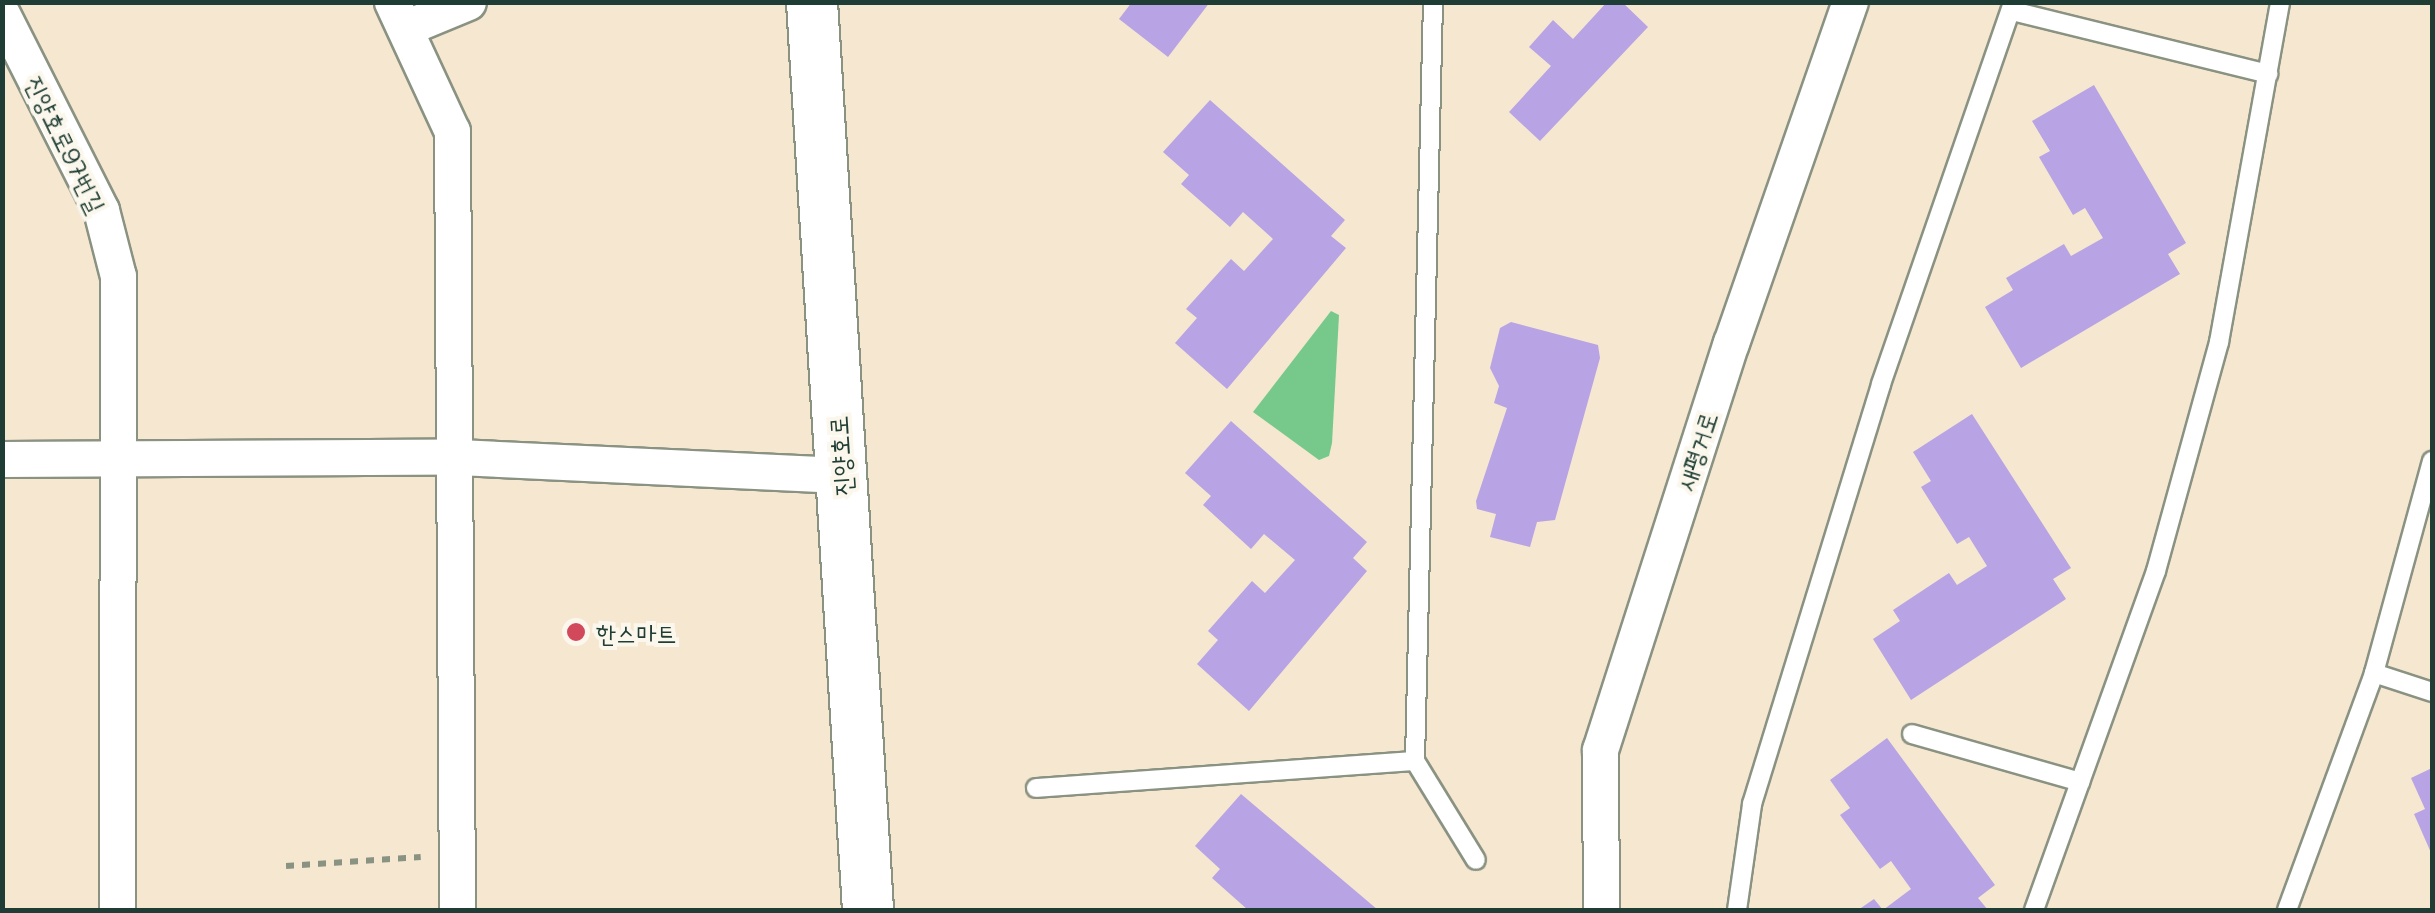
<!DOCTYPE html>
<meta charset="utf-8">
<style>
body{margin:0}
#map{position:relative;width:2435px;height:913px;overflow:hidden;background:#f5e7d0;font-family:Mali,"Poor Story",sans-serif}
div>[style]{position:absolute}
.green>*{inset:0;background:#76c98b}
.building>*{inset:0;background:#b8a3e4}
.path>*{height:6px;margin-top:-3px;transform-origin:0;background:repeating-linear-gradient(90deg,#8a9282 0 8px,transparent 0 16px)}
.roads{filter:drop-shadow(2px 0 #8a9282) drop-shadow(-2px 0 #8a9282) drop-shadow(0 2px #8a9282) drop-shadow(0 -2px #8a9282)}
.lane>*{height:18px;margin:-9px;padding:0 9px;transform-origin:9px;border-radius:9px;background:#fff}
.street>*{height:35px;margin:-17.5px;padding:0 17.5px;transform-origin:17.5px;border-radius:17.5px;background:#fff}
.secondary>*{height:50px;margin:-25px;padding:0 25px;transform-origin:25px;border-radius:25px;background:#fff}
.dots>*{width:28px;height:28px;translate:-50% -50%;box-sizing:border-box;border:5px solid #fbf7ec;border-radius:50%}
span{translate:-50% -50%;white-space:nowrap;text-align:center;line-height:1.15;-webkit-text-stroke:8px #fbf7ec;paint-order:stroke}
.street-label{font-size:25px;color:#1f3d34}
.poi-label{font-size:25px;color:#1f3d34}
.left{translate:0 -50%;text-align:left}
.frame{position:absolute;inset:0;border:5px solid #1f3d34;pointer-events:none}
</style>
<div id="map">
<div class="green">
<i style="clip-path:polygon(1331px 311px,1339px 315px,1332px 443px,1329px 456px,1319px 460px,1253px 412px)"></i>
</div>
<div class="building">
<i style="clip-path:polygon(1132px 2px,1210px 2px,1168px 57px,1119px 19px)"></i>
<i style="clip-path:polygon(1607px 2px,1622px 2px,1648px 27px,1540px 141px,1509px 112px,1551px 66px,1529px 47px,1553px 20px,1573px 39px)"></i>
<i style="clip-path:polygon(2094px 85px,2186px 243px,2168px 254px,2180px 274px,2021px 368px,1985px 307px,2013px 290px,2006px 278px,2064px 244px,2071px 256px,2103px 238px,2085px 208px,2073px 215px,2039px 157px,2050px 151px,2032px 121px)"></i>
<i style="clip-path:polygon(1210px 100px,1345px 220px,1331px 236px,1346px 248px,1227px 389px,1175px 343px,1197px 318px,1186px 309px,1231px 259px,1244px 271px,1273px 239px,1243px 212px,1230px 227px,1181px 184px,1189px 175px,1163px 152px)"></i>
<i style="clip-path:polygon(1511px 322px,1598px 345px,1600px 358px,1555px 520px,1537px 522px,1530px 547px,1490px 537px,1496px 514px,1477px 509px,1476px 501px,1507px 408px,1494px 403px,1499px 386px,1490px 368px,1500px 328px)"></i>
<i style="clip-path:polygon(1972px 414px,2071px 568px,2053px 579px,2066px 599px,1911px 700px,1873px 639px,1900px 621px,1893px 610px,1949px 573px,1957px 585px,1987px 566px,1969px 537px,1957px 544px,1921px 487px,1931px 481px,1913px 452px)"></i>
<i style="clip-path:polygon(1231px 421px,1367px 542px,1353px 558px,1367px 571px,1249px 711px,1197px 664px,1218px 640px,1208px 631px,1252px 581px,1265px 593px,1295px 560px,1264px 534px,1251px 549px,1203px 505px,1211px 496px,1185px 473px)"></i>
<i style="clip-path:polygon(1887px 738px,1995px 885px,1978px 898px,1988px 910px,1858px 910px,1874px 899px,1883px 910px,1911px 889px,1891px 861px,1880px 869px,1840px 815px,1850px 808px,1830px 780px)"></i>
<i style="clip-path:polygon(2432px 768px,2432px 855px,2414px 814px,2425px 809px,2411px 778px)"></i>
<i style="clip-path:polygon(1241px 794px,1378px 910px,1248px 910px,1212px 878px,1220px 869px,1195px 846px)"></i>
</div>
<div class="path">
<i style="left:286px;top:866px;width:135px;rotate:-3.8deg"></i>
</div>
<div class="roads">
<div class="lane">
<i style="left:1433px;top:2px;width:759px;rotate:91.36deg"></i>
<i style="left:1415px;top:761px;width:116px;rotate:58.4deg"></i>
<i style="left:2012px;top:11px;width:264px;rotate:13.8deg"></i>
<i style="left:2374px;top:673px;width:61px;rotate:18.1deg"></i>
<i style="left:1912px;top:734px;width:175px;rotate:15.9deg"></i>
<i style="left:1036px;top:788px;width:380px;rotate:-4.1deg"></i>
<i style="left:1737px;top:910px;width:107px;rotate:-81.9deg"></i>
<i style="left:1752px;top:804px;width:439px;rotate:-72.9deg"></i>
<i style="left:1881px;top:384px;width:404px;rotate:-70.9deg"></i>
<i style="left:2034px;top:910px;width:360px;rotate:-70.2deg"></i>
<i style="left:2156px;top:571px;width:238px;rotate:-74.6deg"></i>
<i style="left:2219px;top:342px;width:345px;rotate:-79.8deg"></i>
<i style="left:2287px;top:910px;width:252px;rotate:-69.8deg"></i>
<i style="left:2374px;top:673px;width:220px;rotate:-74.7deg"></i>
</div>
<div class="street">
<i style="left:392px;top:2px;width:142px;rotate:65.1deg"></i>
<i style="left:452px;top:131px;width:779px;rotate:89.63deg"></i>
<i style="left:2px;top:14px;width:220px;rotate:63.2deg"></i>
<i style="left:101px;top:210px;width:68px;rotate:75.6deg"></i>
<i style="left:118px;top:276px;width:634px;rotate:90.09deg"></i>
<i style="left:405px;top:28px;width:68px;rotate:-22.4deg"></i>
<i style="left:2px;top:459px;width:456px;rotate:-0.3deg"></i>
<i style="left:458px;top:457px;width:383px;rotate:2.7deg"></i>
<i style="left:1601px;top:910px;width:160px;rotate:-90.4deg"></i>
<i style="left:1600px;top:750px;width:428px;rotate:-72.2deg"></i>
<i style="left:1731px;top:343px;width:361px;rotate:-70.8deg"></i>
</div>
<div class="secondary">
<i style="left:812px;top:2px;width:910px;rotate:86.47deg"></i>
</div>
</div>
<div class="dots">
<i style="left:576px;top:632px;background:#d1495b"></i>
</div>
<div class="street-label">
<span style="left:66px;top:144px;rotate:64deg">진양호로97번길</span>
<span style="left:1696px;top:451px;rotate:-72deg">새평거로</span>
<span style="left:840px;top:456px;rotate:-94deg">진양호로</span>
</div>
<div class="poi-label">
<span class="left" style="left:596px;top:632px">한스마트</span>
</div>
<div class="frame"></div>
</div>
